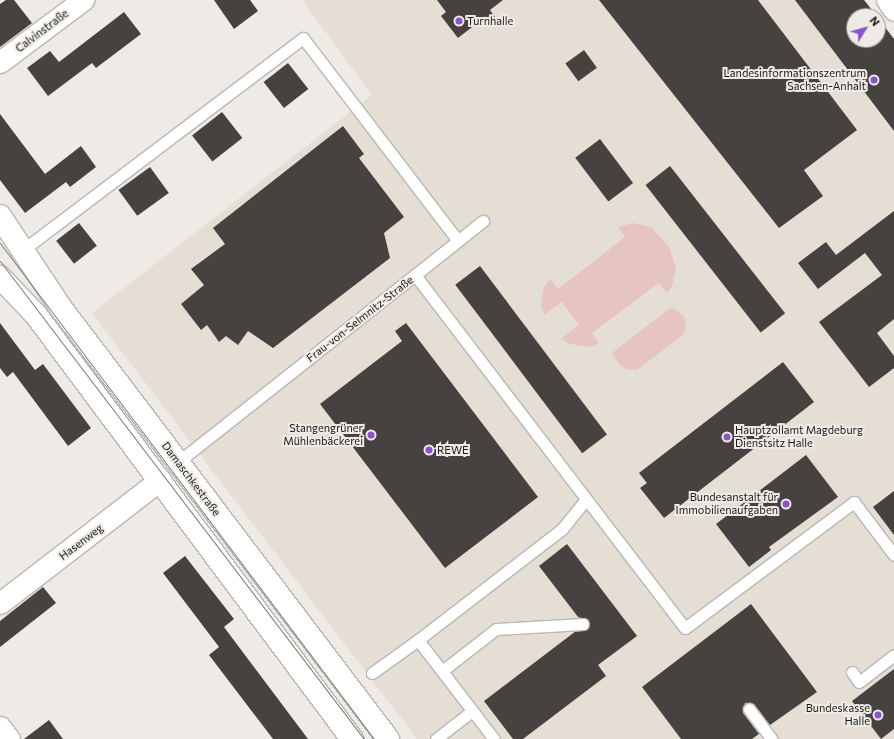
<!DOCTYPE html>
<meta charset="utf-8">
<style>
body{margin:0}
#map{position:relative;width:894px;height:739px;overflow:hidden;background:#eeebe7;font-family:Commissioner,sans-serif}
div>[style]{position:absolute}
.built>*{inset:0;background:#e5ded4}
.green>*{inset:0;background:#e6c4c2}
.building>*{inset:0;background:#454240;transform-origin:0 0}
.roads{filter:drop-shadow(1px 0 #bab7b4) drop-shadow(-1px 0 #bab7b4) drop-shadow(0 1px #bab7b4) drop-shadow(0 -1px #bab7b4)}
.lane>*{height:11px;margin:-5.5px;padding:0 5.5px;transform-origin:5.5px;border-radius:5.5px;background:#fff}
.street>*{height:21px;margin:-10.5px;padding:0 10.5px;transform-origin:10.5px;border-radius:10.5px;background:#fff}
.secondary>*{height:22px;margin:-11px;padding:0 11px;transform-origin:11px;border-radius:11px;background:#fff}
.tram>*{height:1px;margin:-0.5px;padding:0 0.5px;transform-origin:0.5px;border-radius:0.5px;background:#7b7976}
.dots>*{width:11px;height:11px;translate:-50% -50%;box-sizing:border-box;border:2px solid #eeebe7;border-radius:50%}
span{translate:-50% -50%;white-space:nowrap;text-align:center;line-height:1.15;-webkit-text-stroke:4px #eeebe7;paint-order:stroke}
.poi-label{font-size:11px;color:#1b1a18}
.left{translate:0 -50%;text-align:left}
.right{translate:-100% -50%;text-align:right}
.street-label{font-size:11px;color:#1b1a18}
.north{position:absolute;left:846px;top:8px;width:40px;height:40px;box-sizing:border-box;background:#eeebe7;border:1px solid #9a9794;border-radius:50%;rotate:53deg;font-size:11px;font-weight:700;line-height:16px;text-align:center;color:#1b1a18}
.north::after{content:'';display:block;margin:auto;width:14px;height:18px;background:#8a54cc;clip-path:polygon(50% 0,100% 100%,50% 72%,0 100%)}
</style>
<div id="map">
<div class="built">
<i style="clip-path:polygon(302px 0,865px 0,877px 16px,854px 16px,854px 40px,878px 40px,878px 18px,894px 39px,894px 739px,417px 739px,92px 313px,372px 95px)"></i>
</div>
<div class="green">
<i style="clip-path:polygon(633px 223px,651px 227px,669px 247px,676px 268px,672px 286px,667px 293px,659px 283px,592px 333px,599px 343px,590px 347px,570px 344px,561px 339px,579px 325px,562px 302px,544px 315px,541px 305px,544px 287px,550px 279px,558px 289px,625px 237px,618px 227px)"></i>
<i style="clip-path:polygon(669px 309px,675px 309px,684px 317px,686px 328px,683px 335px,637px 370px,626px 369px,620px 365px,612px 353px)"></i>
</div>
<div class="building">
<i style="clip-path:polygon(6px 0,14px 0,32px 23px,0 47px,0 4px)"></i>
<i style="clip-path:polygon(214px 0,250px 0,258px 11px,234px 29px)"></i>
<i style="clip-path:polygon(437px 0,503px 0,490px 10px,495px 17px,484px 25px,480px 21px,458px 38px,441px 16px,446px 12px)"></i>
<i style="clip-path:polygon(599px 0,758px 0,857px 130px,804px 170px,823px 196px,779px 228px)"></i>
<i style="clip-path:polygon(795px 0,864px 0,868px 5px,876px 16px,854px 16px,854px 40px,878px 40px,878px 18px,894px 39px,894px 131px)"></i>
<i style="clip-path:polygon(124px 12px,141px 34px,96px 68px,92px 63px,48px 96px,27px 68px,50px 51px,59px 62px)"></i>
<i style="left:584px;top:50px;width:22px;height:23px;rotate:54deg"></i>
<i style="left:288px;top:63px;width:33px;height:31px;rotate:52deg"></i>
<i style="left:222px;top:112px;width:33px;height:38px;rotate:52deg"></i>
<i style="clip-path:polygon(0 114px,45px 174px,81px 146px,96px 167px,70px 187px,66px 182px,25px 213px,0 180px)"></i>
<i style="clip-path:polygon(343px 126px,364px 154px,359px 158px,404px 217px,384px 233px,390px 258px,273px 348px,248px 331px,238px 345px,226px 336px,219px 342px,207px 325px,201px 330px,181px 304px,204px 285px,191px 269px,225px 244px,213px 228px)"></i>
<i style="left:600px;top:139px;width:55px;height:31px;rotate:53deg"></i>
<i style="left:670px;top:166px;width:187px;height:31px;rotate:52deg"></i>
<i style="left:150px;top:167px;width:32px;height:39px;rotate:54deg"></i>
<i style="clip-path:polygon(894px 211px,894px 319px,877px 333px,894px 356px,894px 368px,869px 387px,819px 322px,882px 275px,865px 253px,818px 289px,798px 263px,826px 242px,836px 255px)"></i>
<i style="left:79px;top:223px;width:29px;height:29px;rotate:52deg"></i>
<i style="left:480px;top:266px;width:211px;height:31px;rotate:53deg"></i>
<i style="clip-path:polygon(0 323px,35px 370px,43px 364px,91px 428px,68px 446px,13px 372px,7px 377px,0 368px)"></i>
<i style="clip-path:polygon(406px 323px,538px 497px,445px 568px,320px 404px,402px 341px,395px 331px)"></i>
<i style="clip-path:polygon(783px 362px,814px 402px,664px 518px,640px 488px,647px 483px,639px 473px)"></i>
<i style="clip-path:polygon(806px 455px,838px 497px,769px 547px,771px 550px,749px 567px,716px 524px)"></i>
<i style="clip-path:polygon(894px 491px,894px 535px,873px 507px)"></i>
<i style="clip-path:polygon(567px 544px,637px 636px,598px 665px,606px 676px,523px 739px,513px 739px,484px 701px,576px 631px,589px 627px,589px 620px,578px 617px,539px 566px)"></i>
<i style="clip-path:polygon(185px 556px,234px 619px,224px 627px,308px 739px,273px 739px,209px 655px,219px 647px,163px 573px)"></i>
<i style="clip-path:polygon(43px 587px,56px 603px,0 647px,0 621px)"></i>
<i style="clip-path:polygon(751px 604px,817px 692px,770px 725px,754px 704px,745px 703px,743px 713px,759px 734px,752px 739px,681px 739px,642px 687px)"></i>
<i style="clip-path:polygon(894px 669px,894px 729px,881px 739px,852px 701px)"></i>
<i style="clip-path:polygon(49px 720px,63px 739px,24px 739px)"></i>
</div>
<div class="roads">
<div class="lane">
<i style="left:24px;top:249px;width:350px;rotate:-37.1deg"></i>
<i style="left:303px;top:38px;width:255px;rotate:52.6deg"></i>
<i style="left:415px;top:275px;width:87px;rotate:-38.5deg"></i>
<i style="left:178px;top:462px;width:302px;rotate:-38.3deg"></i>
<i style="left:415px;top:275px;width:444px;rotate:52.6deg"></i>
<i style="left:685px;top:628px;width:211px;rotate:-36.7deg"></i>
<i style="left:854px;top:502px;width:66px;rotate:53deg"></i>
<i style="left:442px;top:671px;width:68px;rotate:-37.9deg"></i>
<i style="left:496px;top:629px;width:87px;rotate:-3.3deg"></i>
<i style="left:852px;top:672px;width:12px;rotate:55deg"></i>
<i style="left:859px;top:682px;width:44px;rotate:-37.6deg"></i>
<i style="left:372px;top:673px;width:57px;rotate:-35.7deg"></i>
<i style="left:749px;top:709px;width:38px;rotate:53deg"></i>
<i style="left:436px;top:739px;width:46px;rotate:-37.9deg"></i>
<i style="left:494px;top:739px;width:125px;rotate:-127.5deg"></i>
<i style="left:418px;top:640px;width:182px;rotate:-37.6deg"></i>
<i style="left:562px;top:529px;width:38px;rotate:-51deg"></i>
</div>
<div class="street">
<i style="left:887px;top:0;width:12px;rotate:55deg"></i>
<i style="left:0;top:62px;width:104px;rotate:-36.8deg"></i>
<i style="left:0;top:603px;width:202px;rotate:-37.6deg"></i>
<i style="left:0;top:727px;width:15px;rotate:53deg"></i>
</div>
<div class="secondary">
<i style="left:0;top:216px;width:110px;rotate:56.5deg"></i>
<i style="left:61px;top:308px;width:541px;rotate:52.81deg"></i>
<i style="left:0;top:277px;width:52px;rotate:46.5deg"></i>
<i style="left:36px;top:315px;width:529px;rotate:53.3deg"></i>
</div>
</div>
<div class="tram">
<i style="left:0;top:243px;width:621px;rotate:52.98deg"></i>
<i style="left:0;top:261px;width:601px;rotate:52.71deg"></i>
</div>
<div class="dots">
<i style="left:459px;top:21px;background:#8a54cc"></i>
<i style="left:874px;top:80px;background:#8a54cc"></i>
<i style="left:371px;top:435px;background:#8a54cc"></i>
<i style="left:727px;top:437px;background:#8a54cc"></i>
<i style="left:429px;top:450px;background:#8a54cc"></i>
<i style="left:786px;top:504px;background:#8a54cc"></i>
<i style="left:878px;top:715px;background:#8a54cc"></i>
</div>
<div class="poi-label">
<span class="left" style="left:467px;top:21px">Turnhalle</span>
<span class="right" style="left:866px;top:80px">Landesinformationszentrum<br>Sachsen-Anhalt</span>
<span class="right" style="left:363px;top:435px">Stangengrüner<br>Mühlenbäckerei</span>
<span class="left" style="left:735px;top:437px">Hauptzollamt Magdeburg<br>Dienstsitz Halle</span>
<span class="left" style="left:437px;top:450px">REWE</span>
<span class="right" style="left:778px;top:504px">Bundesanstalt für<br>Immobilienaufgaben</span>
<span class="right" style="left:870px;top:715px">Bundeskasse<br>Halle</span>
</div>
<div class="street-label">
<span style="left:42px;top:31px;rotate:-37deg">Calvinstraße</span>
<span style="left:360px;top:319px;rotate:-38deg">Frau-von-Selmnitz-Straße</span>
<span style="left:191px;top:479px;rotate:53deg">Damaschkestraße</span>
<span style="left:81px;top:542px;rotate:-37deg">Hasenweg</span>
</div>
<div class="north">N</div>
</div>
